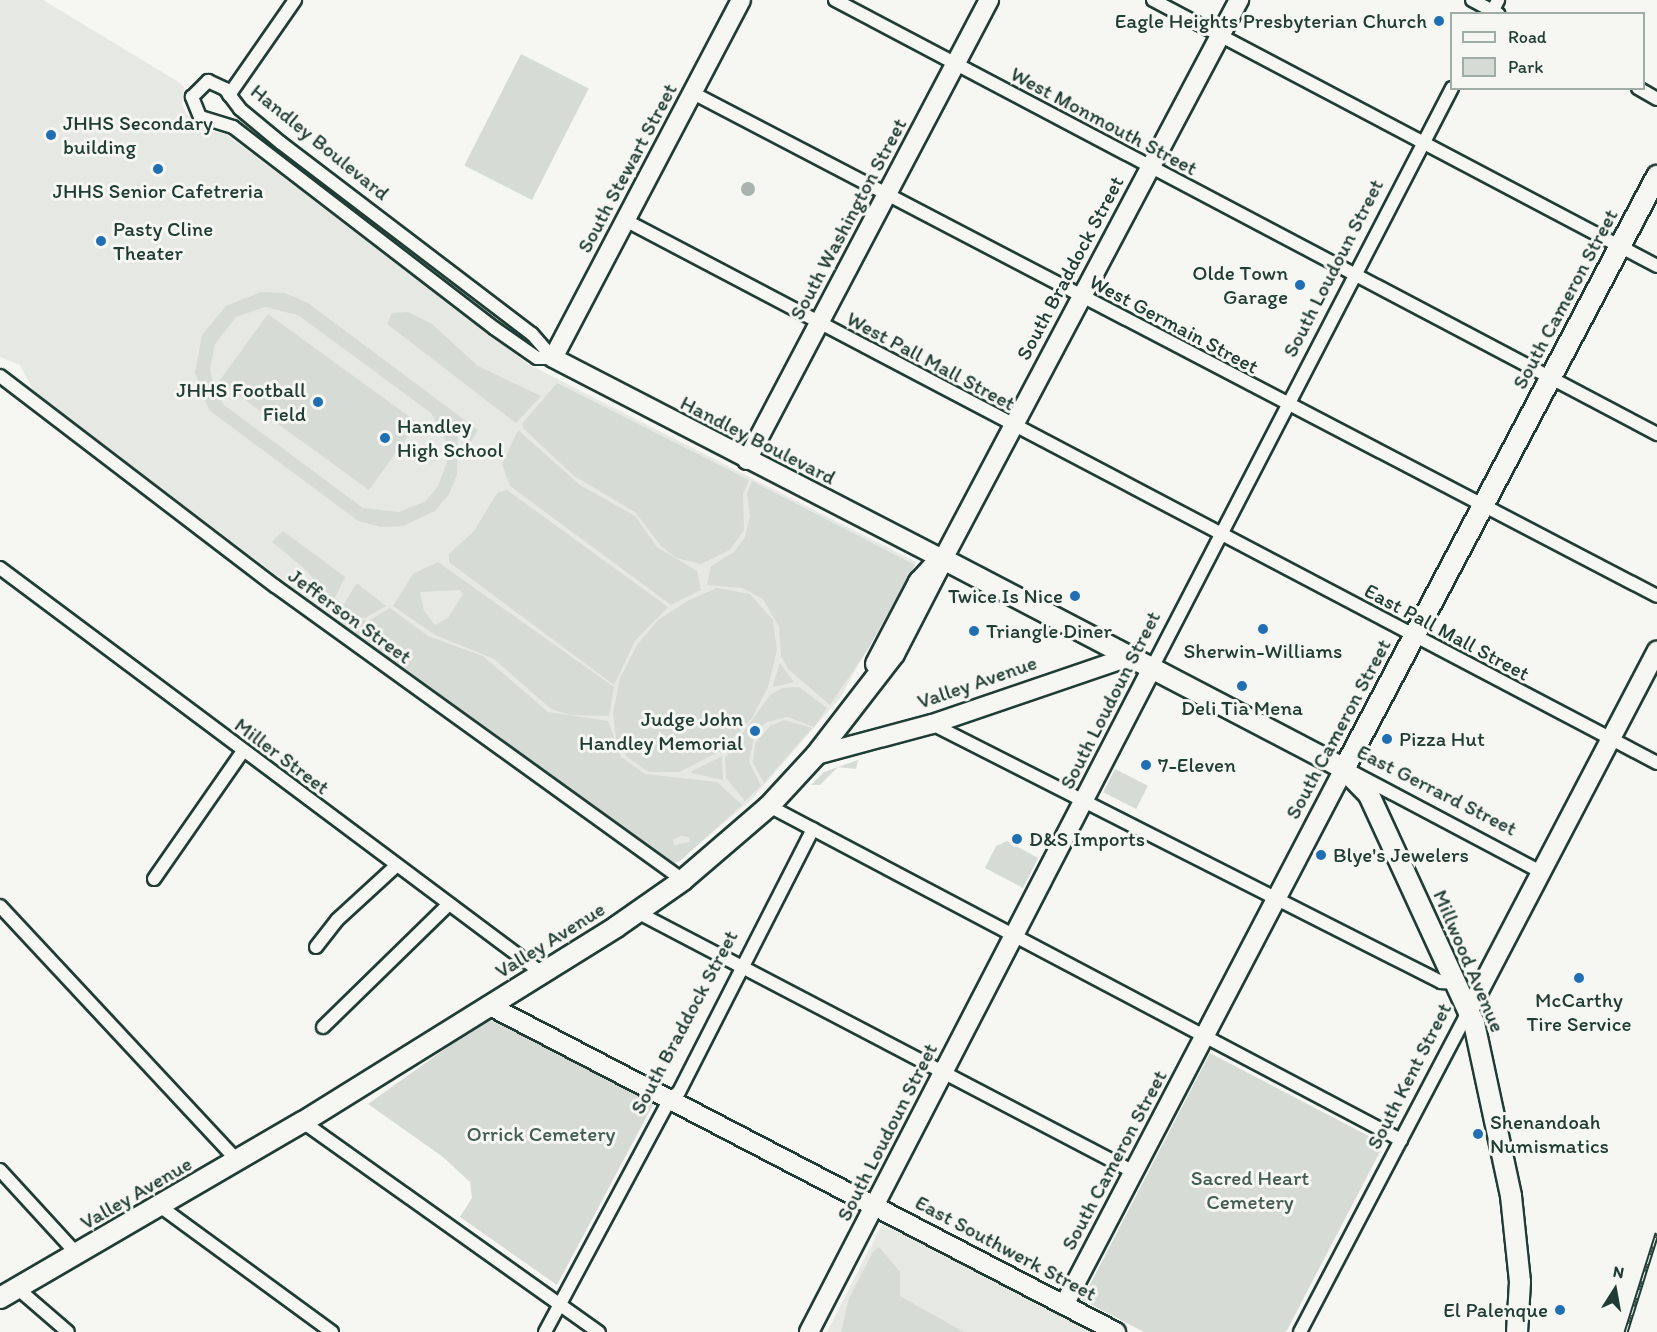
<!DOCTYPE html>
<style>
body{margin:0}
#map{position:relative;width:1657px;height:1332px;overflow:hidden;background:#f6f6f2;font-family:Itim,sans-serif}
div>[style]{position:absolute}
.built>*{inset:0;background:#e6e8e4}
.green>*{inset:0;background:#d6dbd6;transform-origin:0 0}
.water>*{inset:0;background:#aab3ae}
.round{border-radius:50%}
.roads{filter:drop-shadow(2px 0 #1f3d34) drop-shadow(-2px 0 #1f3d34) drop-shadow(0 2px #1f3d34) drop-shadow(0 -2px #1f3d34)}
.street>*{height:12px;margin:-6px;padding:0 6px;transform-origin:6px;border-radius:6px;background:#f6f6f2}
.secondary>*{height:18px;margin:-9px;padding:0 9px;transform-origin:9px;border-radius:9px;background:#f6f6f2}
.primary>*{height:20px;margin:-10px;padding:0 10px;transform-origin:10px;border-radius:10px;background:#f6f6f2}
.rail>*{height:5px;margin-top:-2.5px;transform-origin:0;background:repeating-linear-gradient(90deg,#f6f6f2 0 9px,#1f3d34 0 18px);box-sizing:border-box;border-block:2px solid #1f3d34}
.dots>*{width:16px;height:16px;translate:-50% -50%;box-sizing:border-box;border:3px solid #f6f6f2;border-radius:50%}
span{translate:-50% -50%;white-space:nowrap;text-align:center;line-height:1.15;-webkit-text-stroke:6px #f6f6f2;paint-order:stroke}
.poi-label{font-size:21px;color:#1f3d34}
.right{translate:-100% -50%;text-align:right}
.left{translate:0 -50%;text-align:left}
.street-label{font-size:21px;color:#1f3d34}
.park-label{font-size:21px;color:#445d54}
.legend{position:absolute;left:1450px;top:12px;width:195px;height:78px;box-sizing:border-box;background:#f6f6f2;border:2px solid #a0aca6;margin:0;padding:8px 10px;list-style:none;font-size:18px;color:#1f3d34}
.legend li{display:flex;align-items:center;gap:12px;height:30px}
.legend b{width:30px;border:2px solid #a0aca6}
.north{position:absolute;left:1585px;top:1260px;width:60px;height:60px;-webkit-text-stroke:4px #f6f6f2;paint-order:stroke;rotate:11deg;font-size:16px;font-weight:700;line-height:24px;text-align:center;color:#1f3d34}
.north::after{content:'';display:block;margin:auto;width:21px;height:27px;background:#1f3d34;clip-path:polygon(50% 0,100% 100%,50% 72%,0 100%)}
</style>
<div id="map">
<div class="built">
<i style="clip-path:polygon(0 0,43px 0,177px 81px,184px 87px,182px 104px,186px 114px,210px 131px,226px 134px,528px 364px,916px 562px,840px 698px,751px 800px,674px 865px,451px 707px,34px 392px,20px 365px,0 357px)"></i>
<i style="clip-path:polygon(884px 1221px,1098px 1332px,827px 1332px)"></i>
</div>
<div class="green">
<i style="left:521px;top:54px;width:76px;height:125px;rotate:27deg"></i>
<i style="clip-path:polygon(evenodd,261px 292px,285px 293px,308px 303px,478px 430px,471px 442px,458px 434px,457px 475px,449px 494px,435px 511px,403px 526px,381px 527px,358px 521px,209px 410px,195px 373px,202px 335px,226px 306px,261px 292px,265px 307px,298px 315px,431px 413px,447px 444px,447px 462px,438px 486px,426px 501px,399px 512px,363px 508px,224px 405px,214px 387px,210px 369px,215px 344px,236px 317px,265px 307px)"></i>
<i style="clip-path:polygon(408px 312px,432px 324px,478px 366px,541px 396px,516px 423px,387px 324px,392px 313px)"></i>
<i style="left:268px;top:314px;width:185px;height:83px;rotate:36deg"></i>
<i style="clip-path:polygon(557px 383px,749px 480px,743px 494px,744px 530px,730px 550px,701px 564px,676px 558px,661px 546px,635px 512px,574px 476px,524px 429px,522px 424px)"></i>
<i style="clip-path:polygon(518px 430px,580px 485px,635px 516px,657px 547px,697px 571px,701px 590px,671px 605px,510px 486px,502px 464px)"></i>
<i style="clip-path:polygon(752px 481px,915px 565px,868px 649px,830px 705px,788px 669px,781px 656px,779px 627px,763px 599px,742px 588px,707px 585px,711px 566px,734px 552px,745px 537px,750px 516px,747px 494px)"></i>
<i style="clip-path:polygon(507px 490px,668px 607px,635px 641px,614px 685px,449px 562px,449px 554px,474px 531px,497px 493px)"></i>
<i style="clip-path:polygon(283px 531px,345px 577px,333px 602px,305px 569px,272px 542px)"></i>
<i style="clip-path:polygon(evenodd,438px 562px,614px 687px,609px 716px,570px 715px,551px 709px,494px 659px,435px 635px,393px 606px,413px 574px,438px 562px,460px 590px,463px 594px,448px 618px,435px 625px,424px 611px,420px 592px,460px 590px)"></i>
<i style="clip-path:polygon(356px 584px,358px 584px,386px 606px,365px 618px,346px 613px,341px 609px)"></i>
<i style="clip-path:polygon(717px 588px,750px 594px,773px 620px,777px 650px,768px 687px,752px 718px,721px 751px,679px 772px,649px 772px,627px 757px,616px 738px,613px 713px,620px 678px,637px 645px,658px 620px,689px 600px)"></i>
<i style="clip-path:polygon(evenodd,390px 608px,428px 636px,483px 656px,548px 712px,608px 721px,621px 757px,645px 774px,717px 782px,742px 805px,680px 861px,672px 863px,339px 622px,344px 616px,368px 621px,390px 608px,680px 836px,689px 837px,690px 842px,674px 845px,673px 840px,680px 836px)"></i>
<i style="clip-path:polygon(780px 663px,794px 682px,774px 687px,773px 685px)"></i>
<i style="clip-path:polygon(799px 687px,827px 708px,814px 727px,787px 717px,767px 722px,755px 731px,749px 762px,761px 786px,745px 801px,726px 778px,725px 758px,770px 695px,782px 688px)"></i>
<i style="clip-path:polygon(784px 720px,812px 728px,764px 783px,753px 763px,755px 743px,770px 726px)"></i>
<i style="clip-path:polygon(722px 756px,723px 780px,691px 773px,692px 771px)"></i>
<i style="clip-path:polygon(858px 760px,856px 769px,838px 767px,820px 785px,811px 785px,824px 772px)"></i>
<i style="left:1115px;top:769px;width:37px;height:26px;rotate:27deg"></i>
<i style="clip-path:polygon(1007px 841px,1038px 858px,1023px 888px,985px 868px,996px 846px)"></i>
<i style="clip-path:polygon(494px 1014px,656px 1099px,557px 1285px,460px 1217px,472px 1198px,470px 1182px,443px 1157px,368px 1104px)"></i>
<i style="clip-path:polygon(1210px 1053px,1384px 1144px,1286px 1332px,1144px 1332px,1082px 1300px)"></i>
<i style="clip-path:polygon(879px 1247px,900px 1272px,900px 1296px,964px 1332px,841px 1332px,849px 1298px,873px 1252px)"></i>
</div>
<div class="water">
<i class="round" style="left:741px;top:182px;width:14px;height:14px"></i>
</div>
<div class="roads">
<div class="street">
<i style="left:835px;top:0;width:930px;rotate:27.83deg"></i>
<i style="left:1153px;top:0;width:570px;rotate:27.82deg"></i>
<i style="left:1472px;top:0;width:30px;rotate:28deg"></i>
<i style="left:1491px;top:14px;width:16px;rotate:-63deg"></i>
<i style="left:208px;top:81px;width:19px;rotate:25deg"></i>
<i style="left:225px;top:89px;width:25px;rotate:53deg"></i>
<i style="left:240px;top:109px;width:53px;rotate:39.7deg"></i>
<i style="left:281px;top:143px;width:315px;rotate:37.3deg"></i>
<i style="left:532px;top:334px;width:32px;rotate:49deg"></i>
<i style="left:553px;top:358px;width:16px;rotate:180deg"></i>
<i style="left:537px;top:358px;width:52px;rotate:-145.1deg"></i>
<i style="left:494px;top:328px;width:329px;rotate:-142.4deg"></i>
<i style="left:233px;top:127px;width:34px;rotate:-163deg"></i>
<i style="left:200px;top:117px;width:22px;rotate:-112deg"></i>
<i style="left:192px;top:97px;width:23px;rotate:-45deg"></i>
<i style="left:1638px;top:88px;width:22px;rotate:30deg"></i>
<i style="left:693px;top:93px;width:1087px;rotate:27.55deg"></i>
<i style="left:229px;top:95px;width:116px;rotate:-55.2deg"></i>
<i style="left:625px;top:220px;width:1166px;rotate:27.75deg"></i>
<i style="left:0;top:376px;width:346px;rotate:37.4deg"></i>
<i style="left:275px;top:586px;width:503px;rotate:35.78deg"></i>
<i style="left:0;top:568px;width:677px;rotate:36.77deg"></i>
<i style="left:1152px;top:668px;width:653px;rotate:-62.65deg"></i>
<i style="left:932px;top:724px;width:571px;rotate:26.88deg"></i>
<i style="left:1441px;top:982px;width:13px;rotate:4deg"></i>
<i style="left:1354px;top:773px;width:212px;rotate:27.9deg"></i>
<i style="left:769px;top:806px;width:715px;rotate:27.86deg"></i>
<i style="left:154px;top:879px;width:156px;rotate:-55.2deg"></i>
<i style="left:0;top:906px;width:350px;rotate:47deg"></i>
<i style="left:637px;top:912px;width:561px;rotate:27.62deg"></i>
<i style="left:316px;top:947px;width:34px;rotate:-52deg"></i>
<i style="left:337px;top:920px;width:81px;rotate:-42.5deg"></i>
<i style="left:323px;top:1027px;width:176px;rotate:-44.3deg"></i>
<i style="left:303px;top:1122px;width:363px;rotate:35.4deg"></i>
<i style="left:0;top:1170px;width:114px;rotate:47.5deg"></i>
<i style="left:161px;top:1207px;width:212px;rotate:36.2deg"></i>
<i style="left:17px;top:1288px;width:67px;rotate:40.8deg"></i>
<i style="left:545px;top:1332px;width:264px;rotate:-61.8deg"></i>
<i style="left:670px;top:1099px;width:11px;rotate:-38deg"></i>
<i style="left:679px;top:1092px;width:295px;rotate:-63deg"></i>
<i style="left:1300px;top:1332px;width:361px;rotate:-62.3deg"></i>
</div>
<div class="secondary">
<i style="left:741px;top:0;width:404px;rotate:117.7deg"></i>
<i style="left:553px;top:358px;width:439px;rotate:27.3deg"></i>
<i style="left:943px;top:559px;width:633px;rotate:-62.1deg"></i>
<i style="left:747px;top:460px;width:520px;rotate:-62.25deg"></i>
<i style="left:816px;top:755px;width:120px;rotate:-15deg"></i>
<i style="left:932px;top:724px;width:208px;rotate:-18.8deg"></i>
<i style="left:490px;top:1006px;width:706px;rotate:27.51deg"></i>
<i style="left:1468px;top:1012px;width:408px;rotate:-62.4deg"></i>
<i style="left:1064px;top:1305px;width:605px;rotate:-62.42deg"></i>
<i style="left:809px;top:1332px;width:747px;rotate:-62.68deg"></i>
</div>
<div class="primary">
<i style="left:943px;top:559px;width:453px;rotate:27.6deg"></i>
<i style="left:1344px;top:769px;width:36px;rotate:46deg"></i>
<i style="left:1369px;top:795px;width:251px;rotate:65.3deg"></i>
<i style="left:1474px;top:1023px;width:177px;rotate:77.9deg"></i>
<i style="left:1511px;top:1196px;width:86px;rotate:84deg"></i>
<i style="left:1520px;top:1282px;width:50px;rotate:93.4deg"></i>
<i style="left:876px;top:664px;width:93px;rotate:-62.3deg"></i>
<i style="left:919px;top:582px;width:22px;rotate:-47deg"></i>
<i style="left:1344px;top:769px;width:671px;rotate:-62.17deg"></i>
<i style="left:0;top:1298px;width:350px;rotate:-30.2deg"></i>
<i style="left:303px;top:1122px;width:369px;rotate:-31.9deg"></i>
<i style="left:616px;top:927px;width:82px;rotate:-35deg"></i>
<i style="left:683px;top:880px;width:113px;rotate:-40.7deg"></i>
<i style="left:769px;top:806px;width:69px;rotate:-47.3deg"></i>
<i style="left:816px;top:755px;width:128px;rotate:-52.3deg"></i>
<i style="left:894px;top:654px;width:107px;rotate:-62.7deg"></i>
</div>
</div>
<div class="rail">
<i style="left:1626px;top:1332px;width:104px;rotate:-72.6deg"></i>
</div>
<div class="dots">
<i style="left:1439px;top:21px;background:#1f6fb2"></i>
<i style="left:51px;top:135px;background:#1f6fb2"></i>
<i style="left:158px;top:169px;background:#1f6fb2"></i>
<i style="left:101px;top:241px;background:#1f6fb2"></i>
<i style="left:1300px;top:285px;background:#1f6fb2"></i>
<i style="left:318px;top:402px;background:#1f6fb2"></i>
<i style="left:385px;top:438px;background:#1f6fb2"></i>
<i style="left:1075px;top:596px;background:#1f6fb2"></i>
<i style="left:1263px;top:629px;background:#1f6fb2"></i>
<i style="left:974px;top:631px;background:#1f6fb2"></i>
<i style="left:1242px;top:686px;background:#1f6fb2"></i>
<i style="left:755px;top:731px;background:#1f6fb2"></i>
<i style="left:1387px;top:739px;background:#1f6fb2"></i>
<i style="left:1146px;top:765px;background:#1f6fb2"></i>
<i style="left:1017px;top:839px;background:#1f6fb2"></i>
<i style="left:1321px;top:855px;background:#1f6fb2"></i>
<i style="left:1579px;top:978px;background:#1f6fb2"></i>
<i style="left:1478px;top:1134px;background:#1f6fb2"></i>
<i style="left:1560px;top:1310px;background:#1f6fb2"></i>
</div>
<div class="poi-label">
<span class="right" style="left:1427px;top:21px">Eagle Heights Presbyterian Church</span>
<span class="left" style="left:63px;top:135px">JHHS Secondary<br>building</span>
<span style="left:158px;top:191px">JHHS Senior Cafetreria</span>
<span class="left" style="left:113px;top:241px">Pasty Cline<br>Theater</span>
<span class="right" style="left:1288px;top:285px">Olde Town<br>Garage</span>
<span class="right" style="left:306px;top:402px">JHHS Football<br>Field</span>
<span class="left" style="left:397px;top:438px">Handley<br>High School</span>
<span class="right" style="left:1063px;top:596px">Twice Is Nice</span>
<span class="left" style="left:986px;top:631px">Triangle Diner</span>
<span style="left:1263px;top:651px">Sherwin-Williams</span>
<span style="left:1242px;top:708px">Deli Tia Mena</span>
<span class="right" style="left:743px;top:731px">Judge John<br>Handley Memorial</span>
<span class="left" style="left:1399px;top:739px">Pizza Hut</span>
<span class="left" style="left:1158px;top:765px">7-Eleven</span>
<span class="left" style="left:1029px;top:839px">D&amp;S Imports</span>
<span class="left" style="left:1333px;top:855px">Blye's Jewelers</span>
<span style="left:1579px;top:1012px">McCarthy<br>Tire Service</span>
<span class="left" style="left:1490px;top:1134px">Shenandoah<br>Numismatics</span>
<span class="right" style="left:1548px;top:1310px">El Palenque</span>
</div>
<div class="street-label">
<span style="left:1104px;top:121px;rotate:28deg">West Monmouth Street</span>
<span style="left:320px;top:142px;rotate:39deg">Handley Boulevard</span>
<span style="left:627px;top:168px;rotate:-62deg">South Stewart Street</span>
<span style="left:848px;top:219px;rotate:-62deg">South Washington Street</span>
<span style="left:1070px;top:268px;rotate:-62deg">South Braddock Street</span>
<span style="left:1333px;top:268px;rotate:-63deg">South Loudoun Street</span>
<span style="left:1565px;top:299px;rotate:-62deg">South Cameron Street</span>
<span style="left:1174px;top:324px;rotate:28deg">West Germain Street</span>
<span style="left:931px;top:361px;rotate:28deg">West Pall Mall Street</span>
<span style="left:758px;top:440px;rotate:27deg">Handley Boulevard</span>
<span style="left:350px;top:616px;rotate:36deg">Jefferson Street</span>
<span style="left:1447px;top:632px;rotate:28deg">East Pall Mall Street</span>
<span style="left:977px;top:682px;rotate:-19deg">Valley Avenue</span>
<span style="left:1110px;top:700px;rotate:-63deg">South Loudoun Street</span>
<span style="left:1338px;top:729px;rotate:-62deg">South Cameron Street</span>
<span style="left:282px;top:756px;rotate:37deg">Miller Street</span>
<span style="left:1437px;top:790px;rotate:27deg">East Gerrard Street</span>
<span style="left:550px;top:940px;rotate:-32deg">Valley Avenue</span>
<span style="left:1469px;top:961px;rotate:67deg">Millwood Avenue</span>
<span style="left:684px;top:1022px;rotate:-62deg">South Braddock Street</span>
<span style="left:1409px;top:1076px;rotate:-63deg">South Kent Street</span>
<span style="left:887px;top:1132px;rotate:-63deg">South Loudoun Street</span>
<span style="left:1114px;top:1160px;rotate:-62deg">South Cameron Street</span>
<span style="left:136px;top:1193px;rotate:-30deg">Valley Avenue</span>
<span style="left:1006px;top:1248px;rotate:28deg">East Southwerk Street</span>
</div>
<div class="park-label">
<span style="left:541px;top:1134px">Orrick Cemetery</span>
<span style="left:1250px;top:1190px">Sacred Heart<br>Cemetery</span>
</div>
<ul class="legend">
<li><b style="height:8px;background:#f6f6f2"></b>Road</li>
<li><b style="height:16px;background:#d6dbd6"></b>Park</li>
</ul>
<div class="north">N</div>
</div>
